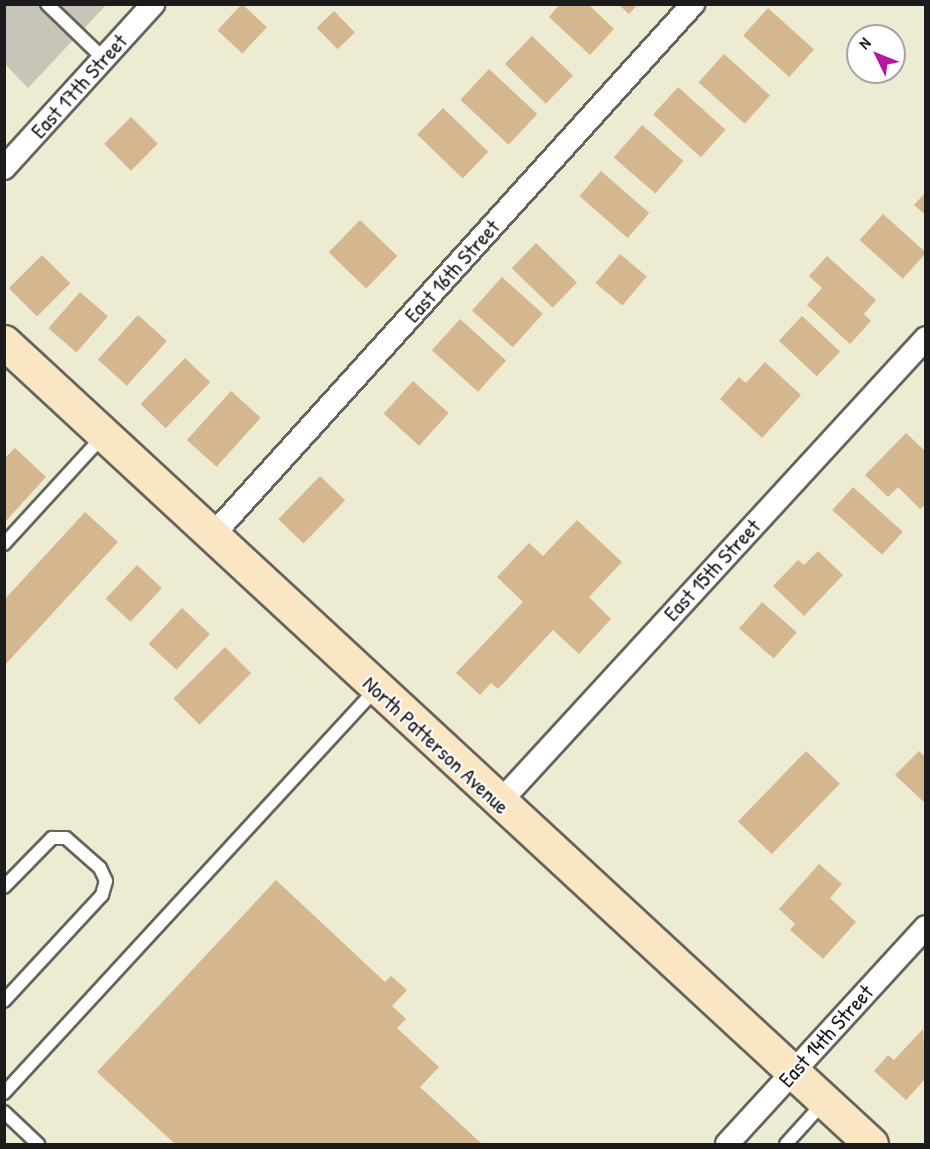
<!DOCTYPE html>
<style>
body{margin:0}
#map{position:relative;width:930px;height:1149px;overflow:hidden;background:#eeebd3;font-family:"Patrick Hand",sans-serif}
div>[style]{position:absolute}
.industrial>*{inset:0;background:#c8c4b8}
.building>*{inset:0;background:#d5b78f;transform-origin:0 0}
.roads{filter:drop-shadow(2px 0 #66645c) drop-shadow(-2px 0 #66645c) drop-shadow(0 2px #66645c) drop-shadow(0 -2px #66645c)}
.service>*{height:12px;margin:-6px;padding:0 6px;transform-origin:6px;border-radius:6px;background:#fff}
.minor>*{height:22px;margin:-11px;padding:0 11px;transform-origin:11px;border-radius:11px;background:#fff}
.secondary>*{height:33px;margin:-16.5px;padding:0 16.5px;transform-origin:16.5px;border-radius:16.5px;background:#fbe6c4}
span{translate:-50% -50%;white-space:nowrap;text-align:center;line-height:1.15;-webkit-text-stroke:4.5px #fff;paint-order:stroke}
.street-label{font-size:22px;color:#1c1c1c}
.frame{position:absolute;inset:0;border:6px solid #1c1c1c;pointer-events:none}
.north{position:absolute;left:846px;top:24px;width:60px;height:60px;box-sizing:border-box;background:#fff;border:2px solid #a4a4a4;border-radius:50%;rotate:313deg;font-size:16px;font-weight:700;line-height:24px;text-align:center;color:#1c1c1c}
.north::after{content:'';display:block;margin:auto;width:21px;height:27px;background:#b5179e;clip-path:polygon(50% 0,100% 100%,50% 72%,0 100%)}
</style>
<div id="map">
<div class="industrial">
<i style="clip-path:polygon(4px 5px,106px 5px,28px 88px,5px 64px)"></i>
</div>
<div class="building">
<i style="left:242px;top:4px;width:34px;height:36px;rotate:43deg"></i>
<i style="clip-path:polygon(560px 4px,588px 4px,614px 29px,590px 55px,549px 17px)"></i>
<i style="clip-path:polygon(618px 4px,638px 4px,629px 14px)"></i>
<i style="left:768px;top:8px;width:62px;height:37px;rotate:42deg"></i>
<i style="left:334px;top:11px;width:30px;height:24px;rotate:46deg"></i>
<i style="left:532px;top:36px;width:57px;height:39px;rotate:44deg"></i>
<i style="left:724px;top:54px;width:62px;height:38px;rotate:42deg"></i>
<i style="left:489px;top:69px;width:66px;height:42px;rotate:43deg"></i>
<i style="left:678px;top:87px;width:64px;height:37px;rotate:42deg"></i>
<i style="left:443px;top:108px;width:63px;height:37px;rotate:44deg"></i>
<i style="left:131px;top:117px;width:38px;height:38px;rotate:45deg"></i>
<i style="left:642px;top:125px;width:55px;height:43px;rotate:41deg"></i>
<i style="left:601px;top:171px;width:64px;height:33px;rotate:41deg"></i>
<i style="clip-path:polygon(926px 192px,926px 215px,914px 205px)"></i>
<i style="left:883px;top:214px;width:58px;height:35px;rotate:42deg"></i>
<i style="left:360px;top:220px;width:52px;height:45px;rotate:44deg"></i>
<i style="left:536px;top:243px;width:57px;height:35px;rotate:44deg"></i>
<i style="left:620px;top:254px;width:35px;height:38px;rotate:40deg"></i>
<i style="left:42px;top:255px;width:40px;height:47px;rotate:45deg"></i>
<i style="clip-path:polygon(827px 256px,876px 300px,864px 314px,871px 321px,850px 344px,807px 305px,822px 288px,809px 276px)"></i>
<i style="left:502px;top:277px;width:55px;height:45px;rotate:42deg"></i>
<i style="left:80px;top:292px;width:37px;height:48px;rotate:41deg"></i>
<i style="left:138px;top:315px;width:39px;height:60px;rotate:42deg"></i>
<i style="left:802px;top:316px;width:52px;height:34px;rotate:43deg"></i>
<i style="left:460px;top:319px;width:62px;height:42px;rotate:42deg"></i>
<i style="left:185px;top:358px;width:35px;height:64px;rotate:44deg"></i>
<i style="clip-path:polygon(765px 362px,801px 395px,762px 438px,720px 399px,739px 377px,746px 383px)"></i>
<i style="left:413px;top:381px;width:48px;height:44px;rotate:42deg"></i>
<i style="left:231px;top:391px;width:40px;height:66px;rotate:42deg"></i>
<i style="clip-path:polygon(906px 433px,926px 452px,926px 504px,920px 509px,898px 487px,888px 497px,865px 475px)"></i>
<i style="clip-path:polygon(15px 448px,46px 477px,4px 523px,4px 459px)"></i>
<i style="left:320px;top:476px;width:35px;height:60px;rotate:44deg"></i>
<i style="left:853px;top:487px;width:67px;height:31px;rotate:42deg"></i>
<i style="clip-path:polygon(85px 512px,118px 542px,4px 666px,4px 600px)"></i>
<i style="clip-path:polygon(577px 520px,622px 562px,589px 597px,611px 619px,579px 654px,553px 630px,498px 689px,491px 683px,480px 695px,456px 673px,523px 602px,497px 577px,529px 543px,543px 556px)"></i>
<i style="clip-path:polygon(818px 551px,843px 575px,804px 616px,773px 586px,798px 560px,804px 565px)"></i>
<i style="left:137px;top:565px;width:34px;height:46px;rotate:43deg"></i>
<i style="left:762px;top:602px;width:46px;height:35px;rotate:41deg"></i>
<i style="left:182px;top:608px;width:38px;height:49px;rotate:43deg"></i>
<i style="left:225px;top:647px;width:37px;height:73px;rotate:45deg"></i>
<i style="left:806px;top:751px;width:47px;height:98px;rotate:44deg"></i>
<i style="clip-path:polygon(919px 751px,926px 758px,926px 804px,895px 775px)"></i>
<i style="clip-path:polygon(819px 864px,842px 884px,830px 898px,856px 922px,823px 959px,790px 930px,795px 924px,779px 909px)"></i>
<i style="clip-path:polygon(276px 880px,385px 982px,391px 976px,407px 990px,392px 1006px,406px 1019px,397px 1028px,439px 1067px,420px 1087px,482px 1144px,175px 1144px,97px 1072px)"></i>
<i style="clip-path:polygon(923px 1029px,926px 1078px,906px 1100px,874px 1071px,888px 1055px,894px 1060px)"></i>
</div>
<div class="roads">
<div class="service">
<i style="left:47px;top:4px;width:79px;rotate:44deg"></i>
<i style="left:4px;top:544px;width:147px;rotate:-47.5deg"></i>
<i style="left:4px;top:887px;width:69px;rotate:-45.6deg"></i>
<i style="left:52px;top:838px;width:14px"></i>
<i style="left:66px;top:838px;width:45px;rotate:41.4deg"></i>
<i style="left:100px;top:868px;width:14px;rotate:65deg"></i>
<i style="left:106px;top:881px;width:15px;rotate:106deg"></i>
<i style="left:102px;top:895px;width:144px;rotate:132.8deg"></i>
<i style="left:4px;top:1093px;width:549px;rotate:-47.36deg"></i>
<i style="left:4px;top:1112px;width:47px;rotate:43.3deg"></i>
<i style="left:786px;top:1144px;width:57px;rotate:-47.9deg"></i>
</div>
<div class="minor">
<i style="left:4px;top:168px;width:222px;rotate:-47.7deg"></i>
<i style="left:211px;top:537px;width:719px;rotate:-47.88deg"></i>
<i style="left:499px;top:803px;width:631px;rotate:-47.44deg"></i>
<i style="left:727px;top:1144px;width:294px;rotate:-47.5deg"></i>
</div>
<div class="secondary">
<i style="left:4px;top:342px;width:1181px;rotate:42.77deg"></i>
</div>
</div>
<div class="street-label">
<span style="left:79px;top:86px;rotate:-48deg">East 17th Street</span>
<span style="left:452px;top:271px;rotate:-48deg">East 16th Street</span>
<span style="left:712px;top:570px;rotate:-47deg">East 15th Street</span>
<span style="left:436px;top:745px;rotate:43deg">North Patterson Avenue</span>
<span style="left:826px;top:1036px;rotate:-48deg">East 14th Street</span>
</div>
<div class="frame"></div>
<div class="north">N</div>
</div>
